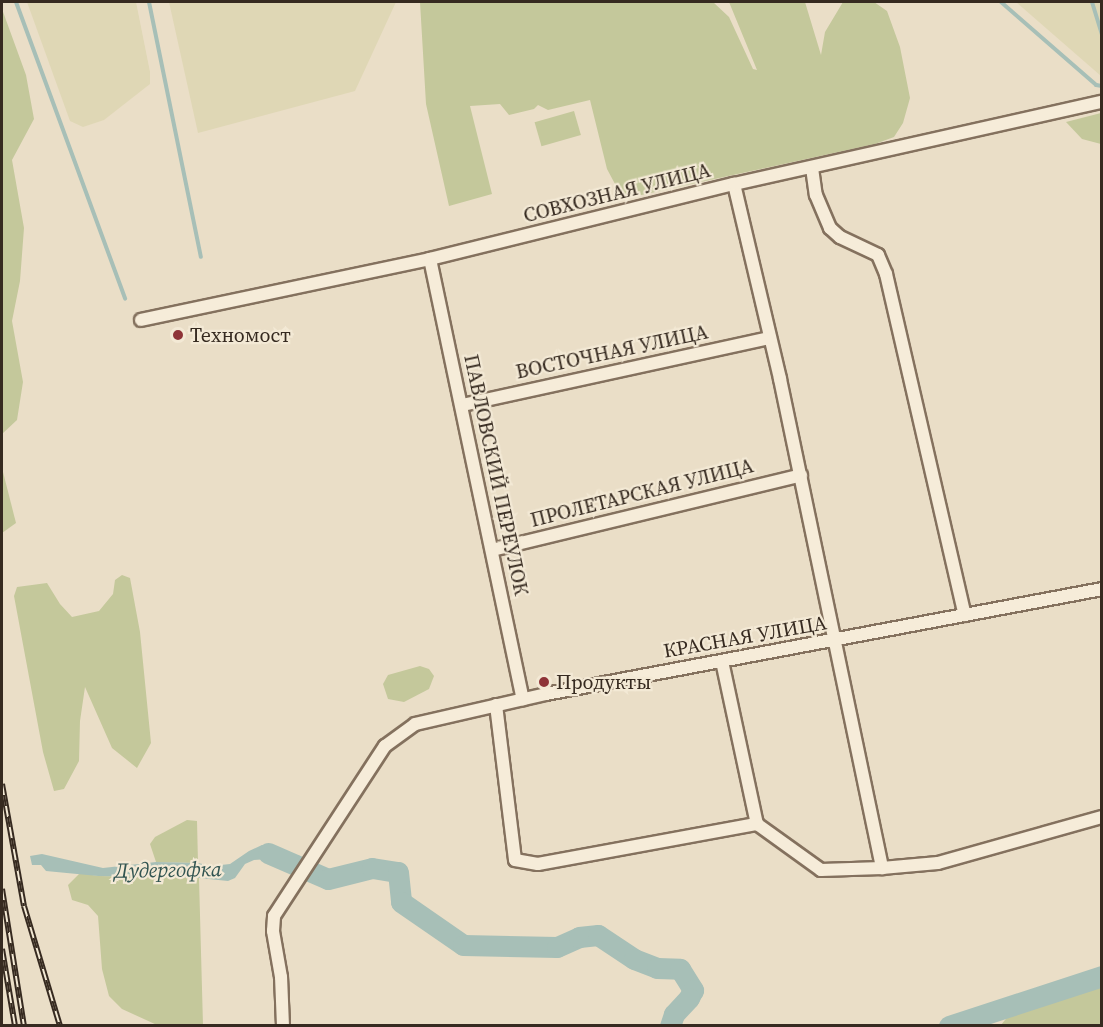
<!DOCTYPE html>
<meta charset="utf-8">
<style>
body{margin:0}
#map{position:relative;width:1103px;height:1027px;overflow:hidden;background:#eadec7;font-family:"Source Serif 4",serif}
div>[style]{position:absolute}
.farmland>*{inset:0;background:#dfd7b5}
.green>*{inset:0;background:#c4c89b;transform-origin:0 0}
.water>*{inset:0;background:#a7bfb7}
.stream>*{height:4px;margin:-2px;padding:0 2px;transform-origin:2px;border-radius:2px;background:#a7bfb7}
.river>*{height:21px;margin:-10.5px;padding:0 10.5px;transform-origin:10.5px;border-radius:10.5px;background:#a7bfb7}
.roads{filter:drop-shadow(2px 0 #84715e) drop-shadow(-2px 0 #84715e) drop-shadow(0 2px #84715e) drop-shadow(0 -2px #84715e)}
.street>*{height:12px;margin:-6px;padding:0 6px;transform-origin:6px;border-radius:6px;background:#f6ecd9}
.rail>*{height:6px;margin-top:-3px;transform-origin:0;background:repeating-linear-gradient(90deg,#f3e9d5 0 11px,#362a20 0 22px);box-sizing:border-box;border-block:2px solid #362a20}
.dots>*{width:16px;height:16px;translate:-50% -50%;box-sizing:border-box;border:3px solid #f3e9d5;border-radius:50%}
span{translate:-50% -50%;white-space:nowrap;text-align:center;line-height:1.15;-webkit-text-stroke:4.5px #f3e9d5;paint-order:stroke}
.street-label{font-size:20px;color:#362a20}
.poi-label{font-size:20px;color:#362a20}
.left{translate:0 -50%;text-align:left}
.water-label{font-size:21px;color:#315451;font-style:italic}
.frame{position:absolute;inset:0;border:3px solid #362a20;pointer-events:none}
</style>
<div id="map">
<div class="farmland">
<i style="clip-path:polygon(27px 2px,136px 2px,150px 72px,150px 84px,104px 120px,83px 127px,70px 121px)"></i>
<i style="clip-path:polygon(169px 2px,396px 2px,355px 91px,198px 133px)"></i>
<i style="clip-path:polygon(1016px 2px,1101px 2px,1101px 76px)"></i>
</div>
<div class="green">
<i style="clip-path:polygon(420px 2px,713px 2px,729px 17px,753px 69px,757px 70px,729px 2px,805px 2px,821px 55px,825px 32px,843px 2px,874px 2px,887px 11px,900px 47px,910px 98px,903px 123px,894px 137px,875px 144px,623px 199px,607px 169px,590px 100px,548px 110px,538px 105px,534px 109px,509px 115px,500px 104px,470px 106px,492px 194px,449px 206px,426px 104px)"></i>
<i style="clip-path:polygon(2px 9px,26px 75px,34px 119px,12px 160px,24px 228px,20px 281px,12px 321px,23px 382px,17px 420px,2px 434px)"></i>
<i style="left:574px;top:111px;width:25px;height:41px;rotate:74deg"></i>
<i style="clip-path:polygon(1101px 113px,1101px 144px,1082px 139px,1066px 122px)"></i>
<i style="clip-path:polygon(2px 468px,16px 523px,2px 533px)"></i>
<i style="clip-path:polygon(122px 575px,130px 578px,140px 632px,151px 743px,137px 768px,112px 748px,85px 687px,80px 721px,79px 761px,64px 789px,54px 791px,43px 752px,14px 596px,17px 587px,47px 583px,60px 604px,72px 617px,99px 611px,113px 594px,115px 580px)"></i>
<i style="clip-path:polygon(420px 666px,429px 669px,434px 676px,429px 689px,404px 702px,388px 699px,383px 684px,388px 675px)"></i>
<i style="clip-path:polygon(187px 820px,197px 821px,198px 863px,156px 862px,150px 844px,155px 837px)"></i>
<i style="clip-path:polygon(80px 873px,98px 876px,199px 878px,203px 1025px,157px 1025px,122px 1009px,109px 996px,102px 969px,98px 916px,88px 905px,72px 900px,68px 885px)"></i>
<i style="clip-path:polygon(1101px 981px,1101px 1025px,1001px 1025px,1013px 1010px)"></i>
</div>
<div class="water">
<i style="clip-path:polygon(262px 845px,300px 856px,291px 869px,268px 859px,254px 860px,245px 864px,235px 878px,228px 881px,199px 878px,98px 876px,46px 871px,41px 865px,32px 865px,30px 856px,42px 854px,103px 868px,156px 862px,198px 863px,212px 866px,230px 864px,249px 851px)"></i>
</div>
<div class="stream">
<i style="left:16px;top:2px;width:316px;rotate:69.8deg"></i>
<i style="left:149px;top:2px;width:260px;rotate:78.5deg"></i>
<i style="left:1001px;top:2px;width:126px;rotate:41.1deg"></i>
<i style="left:1096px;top:85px;width:6px;rotate:9deg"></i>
<i style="left:1092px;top:2px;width:34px;rotate:73deg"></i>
</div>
<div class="river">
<i style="left:268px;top:853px;width:65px;rotate:23.4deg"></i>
<i style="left:328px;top:879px;width:45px;rotate:-14deg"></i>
<i style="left:372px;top:868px;width:26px;rotate:9deg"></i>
<i style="left:398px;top:872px;width:30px;rotate:84deg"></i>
<i style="left:401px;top:902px;width:75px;rotate:34.7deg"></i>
<i style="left:463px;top:945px;width:94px;rotate:1.2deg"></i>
<i style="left:557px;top:947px;width:24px;rotate:-24deg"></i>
<i style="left:579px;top:937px;width:19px;rotate:-6deg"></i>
<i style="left:598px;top:935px;width:43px;rotate:33.7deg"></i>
<i style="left:634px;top:959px;width:25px;rotate:21deg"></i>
<i style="left:657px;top:968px;width:23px;rotate:2deg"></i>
<i style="left:680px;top:969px;width:25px;rotate:58deg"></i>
<i style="left:693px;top:990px;width:9px;rotate:117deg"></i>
<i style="left:689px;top:998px;width:22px;rotate:133deg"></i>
<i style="left:674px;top:1014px;width:13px;rotate:108deg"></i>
<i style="left:949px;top:1026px;width:161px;rotate:-18.1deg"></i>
</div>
<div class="roads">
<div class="street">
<i style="left:812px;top:168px;width:27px;rotate:82deg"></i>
<i style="left:816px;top:195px;width:36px;rotate:67deg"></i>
<i style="left:830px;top:228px;width:13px;rotate:42deg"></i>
<i style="left:840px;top:237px;width:42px;rotate:25.3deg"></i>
<i style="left:878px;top:255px;width:21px;rotate:67deg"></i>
<i style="left:886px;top:274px;width:350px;rotate:77deg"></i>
<i style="left:734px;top:184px;width:200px;rotate:76.7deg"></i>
<i style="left:780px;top:379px;width:500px;rotate:78.2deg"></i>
<i style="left:430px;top:259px;width:450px;rotate:78.1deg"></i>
<i style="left:141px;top:320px;width:295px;rotate:-11.9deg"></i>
<i style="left:430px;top:259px;width:313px;rotate:-13.9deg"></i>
<i style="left:734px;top:184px;width:377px;rotate:-12.6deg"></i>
<i style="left:462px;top:405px;width:315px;rotate:-12.3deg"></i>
<i style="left:492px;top:550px;width:318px;rotate:-13.6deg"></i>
<i style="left:722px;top:661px;width:167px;rotate:77.9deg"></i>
<i style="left:496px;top:705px;width:156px;rotate:83deg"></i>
<i style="left:515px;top:860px;width:23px;rotate:10deg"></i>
<i style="left:538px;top:864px;width:223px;rotate:-10.4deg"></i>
<i style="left:757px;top:824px;width:79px;rotate:35.7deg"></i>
<i style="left:821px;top:870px;width:61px;rotate:-1.9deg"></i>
<i style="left:882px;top:868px;width:56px;rotate:-5.1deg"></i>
<i style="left:938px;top:863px;width:170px;rotate:-15.7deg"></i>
<i style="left:283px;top:1026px;width:49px;rotate:-92.3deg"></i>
<i style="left:281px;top:977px;width:47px;rotate:-99.9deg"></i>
<i style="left:273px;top:931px;width:15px;rotate:-86deg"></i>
<i style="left:274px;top:916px;width:203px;rotate:-56.9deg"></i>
<i style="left:385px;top:746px;width:37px;rotate:-36deg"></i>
<i style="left:415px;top:724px;width:134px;rotate:-12.9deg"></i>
<i style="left:546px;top:694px;width:566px;rotate:-10.69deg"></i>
</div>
</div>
<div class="rail">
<i style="left:2px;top:784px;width:124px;rotate:79.8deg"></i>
<i style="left:24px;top:906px;width:125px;rotate:73.3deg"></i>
<i style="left:2px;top:889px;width:139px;rotate:80.9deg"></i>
<i style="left:2px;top:949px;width:78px;rotate:80.4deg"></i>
</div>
<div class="dots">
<i style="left:178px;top:335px;background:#8e3337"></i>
<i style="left:544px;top:682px;background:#8e3337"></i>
</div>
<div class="street-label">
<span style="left:617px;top:193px;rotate:-14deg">СОВХОЗНАЯ УЛИЦА</span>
<span style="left:612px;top:352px;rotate:-12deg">ВОСТОЧНАЯ УЛИЦА</span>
<span style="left:496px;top:475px;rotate:78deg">ПАВЛОВСКИЙ ПЕРЕУЛОК</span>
<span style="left:642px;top:493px;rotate:-14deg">ПРОЛЕТАРСКАЯ УЛИЦА</span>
<span style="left:745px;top:637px;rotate:-10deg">КРАСНАЯ УЛИЦА</span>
</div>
<div class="poi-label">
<span class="left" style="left:190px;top:335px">Техномост</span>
<span class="left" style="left:556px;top:682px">Продукты</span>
</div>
<div class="water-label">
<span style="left:168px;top:870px;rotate:-1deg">Дудергофка</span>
</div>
<div class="frame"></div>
</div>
